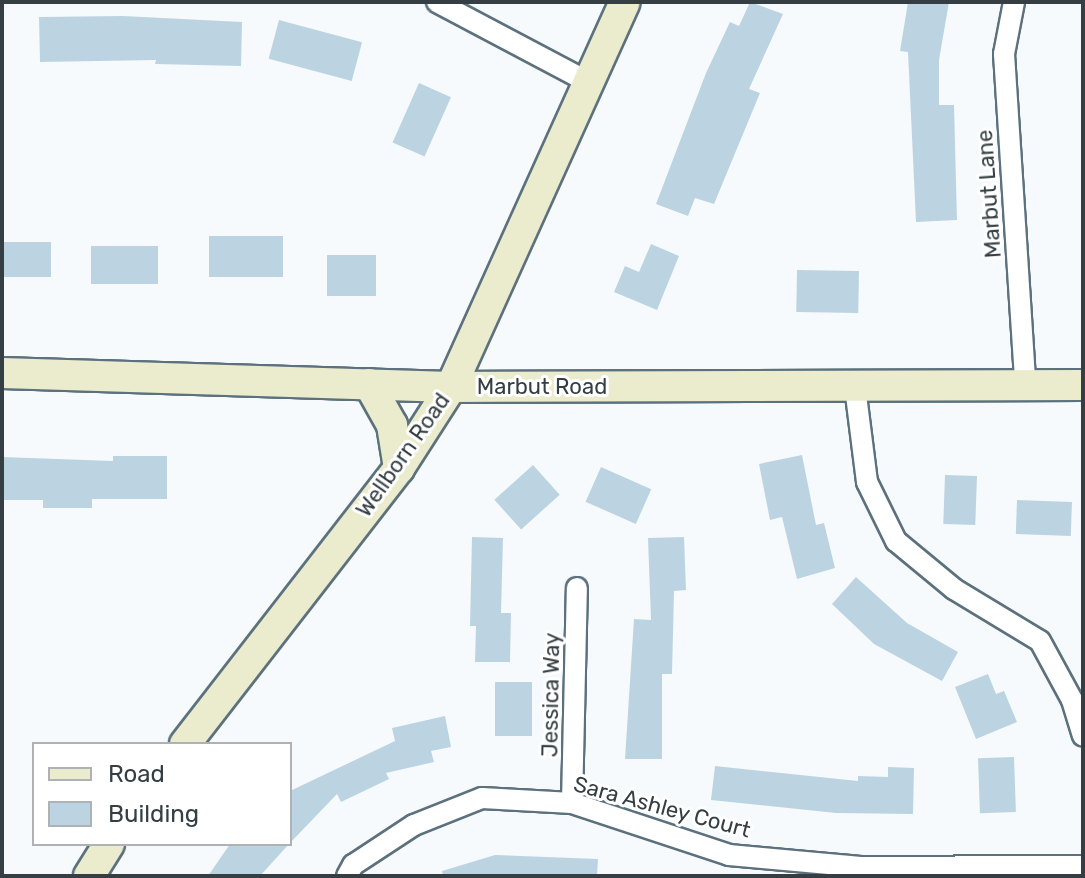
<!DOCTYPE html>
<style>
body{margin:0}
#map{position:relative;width:1085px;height:878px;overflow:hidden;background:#f6fafd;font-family:Rubik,sans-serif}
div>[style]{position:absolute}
.building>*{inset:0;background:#bcd4e1;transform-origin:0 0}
.roads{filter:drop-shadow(2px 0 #5c717d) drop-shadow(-2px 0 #5c717d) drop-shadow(0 2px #5c717d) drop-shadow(0 -2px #5c717d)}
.street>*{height:20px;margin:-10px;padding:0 10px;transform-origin:10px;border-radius:10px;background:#fff}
.secondary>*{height:30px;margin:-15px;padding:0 15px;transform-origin:15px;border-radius:15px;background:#ebebce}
span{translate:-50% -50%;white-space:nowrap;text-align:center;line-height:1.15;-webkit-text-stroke:6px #fff;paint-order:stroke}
.street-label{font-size:22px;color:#343e43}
.frame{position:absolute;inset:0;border:4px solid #343e43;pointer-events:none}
.legend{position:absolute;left:32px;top:742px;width:260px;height:104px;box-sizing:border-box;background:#fff;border:2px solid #aeb2b4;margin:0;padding:10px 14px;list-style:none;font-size:24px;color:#343e43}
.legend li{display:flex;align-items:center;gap:16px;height:40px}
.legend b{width:40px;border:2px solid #aeb2b4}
</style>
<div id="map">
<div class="building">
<i style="clip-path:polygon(750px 2px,783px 14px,749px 89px,760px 93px,714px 204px,695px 198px,688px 216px,656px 204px,706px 73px,730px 22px,739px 26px)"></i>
<i style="clip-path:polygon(908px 2px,949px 2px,939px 60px,939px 105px,954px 105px,957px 220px,916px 222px,908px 52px,900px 51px)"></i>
<i style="clip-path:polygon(123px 16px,242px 22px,241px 66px,155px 64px,156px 60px,40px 62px,39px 17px)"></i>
<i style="left:279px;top:20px;width:86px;height:40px;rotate:15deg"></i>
<i style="left:419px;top:83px;width:35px;height:65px;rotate:24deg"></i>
<i style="left:209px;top:236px;width:74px;height:41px"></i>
<i style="left:2px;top:242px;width:49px;height:35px"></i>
<i style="clip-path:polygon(651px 244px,679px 256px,657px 310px,614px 292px,625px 266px,639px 272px)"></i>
<i style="left:91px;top:246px;width:67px;height:38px"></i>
<i style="left:327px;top:255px;width:49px;height:41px"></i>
<i style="left:797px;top:270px;width:62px;height:42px;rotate:1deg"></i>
<i style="clip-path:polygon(802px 455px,816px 525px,824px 523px,835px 568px,797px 579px,782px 517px,770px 520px,759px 464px)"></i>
<i style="clip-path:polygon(113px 456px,167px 456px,167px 499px,92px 499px,92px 508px,43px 508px,43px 500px,2px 500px,2px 457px,113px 461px)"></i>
<i style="left:533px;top:465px;width:40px;height:52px;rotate:48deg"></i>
<i style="left:601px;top:467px;width:55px;height:38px;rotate:24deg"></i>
<i style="left:945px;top:475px;width:32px;height:49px;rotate:2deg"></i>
<i style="left:1017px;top:500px;width:55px;height:34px;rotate:2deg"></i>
<i style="clip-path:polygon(472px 537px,503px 538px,501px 613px,511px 613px,510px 662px,475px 662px,476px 626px,470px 626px)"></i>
<i style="clip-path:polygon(684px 537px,686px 590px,674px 591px,672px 674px,662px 674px,662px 759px,625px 759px,634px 619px,651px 620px,648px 538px)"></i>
<i style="clip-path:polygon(856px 577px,907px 623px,958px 652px,942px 681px,874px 644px,832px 604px)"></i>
<i style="clip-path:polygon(988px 674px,996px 694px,1004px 691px,1017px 722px,976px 739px,955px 687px)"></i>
<i style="left:495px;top:682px;width:37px;height:54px"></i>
<i style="clip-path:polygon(445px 716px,451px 747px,431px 751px,434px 762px,386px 773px,389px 779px,341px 802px,337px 794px,290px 843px,290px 791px,395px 741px,392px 728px)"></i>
<i style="left:1014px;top:757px;width:55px;height:36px;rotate:88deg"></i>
<i style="clip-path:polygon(715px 766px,858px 781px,858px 776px,888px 777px,888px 767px,914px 768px,913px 814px,836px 813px,711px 800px)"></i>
<i style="clip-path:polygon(230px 844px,289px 844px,260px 876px,208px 876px)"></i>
<i style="clip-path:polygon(495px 855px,598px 859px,597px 876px,443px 876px,442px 871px)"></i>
</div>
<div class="roads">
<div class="street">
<i style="left:437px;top:2px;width:171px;rotate:27.9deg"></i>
<i style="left:1014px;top:2px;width:53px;rotate:100.9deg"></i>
<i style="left:1004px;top:54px;width:330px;rotate:86.3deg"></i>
<i style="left:855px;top:387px;width:96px;rotate:82.8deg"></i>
<i style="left:867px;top:482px;width:66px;rotate:63.8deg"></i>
<i style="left:896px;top:541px;width:75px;rotate:39.6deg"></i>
<i style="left:954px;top:589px;width:100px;rotate:31.2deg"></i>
<i style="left:1040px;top:641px;width:67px;rotate:61.5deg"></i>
<i style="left:1072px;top:700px;width:37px;rotate:73deg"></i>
<i style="left:572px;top:803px;width:215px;rotate:-88.7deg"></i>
<i style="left:347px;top:876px;width:13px;rotate:-61deg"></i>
<i style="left:353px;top:865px;width:73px;rotate:-33.3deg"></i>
<i style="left:414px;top:825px;width:73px;rotate:-21.7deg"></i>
<i style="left:482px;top:798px;width:90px;rotate:3.2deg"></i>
<i style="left:572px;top:803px;width:165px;rotate:18.3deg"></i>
<i style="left:729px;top:855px;width:132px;rotate:5.2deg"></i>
<i style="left:860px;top:867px;width:223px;rotate:-0.3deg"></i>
</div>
<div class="secondary">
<i style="left:2px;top:373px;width:449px;rotate:1.8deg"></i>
<i style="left:451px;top:387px;width:632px;rotate:-0.18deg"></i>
<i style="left:369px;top:384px;width:47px;rotate:60.7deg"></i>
<i style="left:392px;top:425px;width:44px;rotate:80.8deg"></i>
<i style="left:185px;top:744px;width:349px;rotate:-52.2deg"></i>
<i style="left:399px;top:468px;width:96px;rotate:-57.3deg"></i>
<i style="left:451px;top:387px;width:422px;rotate:-65.7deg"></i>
<i style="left:89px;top:876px;width:38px;rotate:-58deg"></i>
</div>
</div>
<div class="street-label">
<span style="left:989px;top:194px;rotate:-94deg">Marbut Lane</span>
<span style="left:542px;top:387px">Marbut Road</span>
<span style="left:403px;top:455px;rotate:-55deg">Wellborn Road</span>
<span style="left:551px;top:695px;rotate:-89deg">Jessica Way</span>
<span style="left:662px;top:807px;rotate:15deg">Sara Ashley Court</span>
</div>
<div class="frame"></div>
<ul class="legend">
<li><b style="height:10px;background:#ebebce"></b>Road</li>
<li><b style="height:22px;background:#bcd4e1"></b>Building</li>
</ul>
</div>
